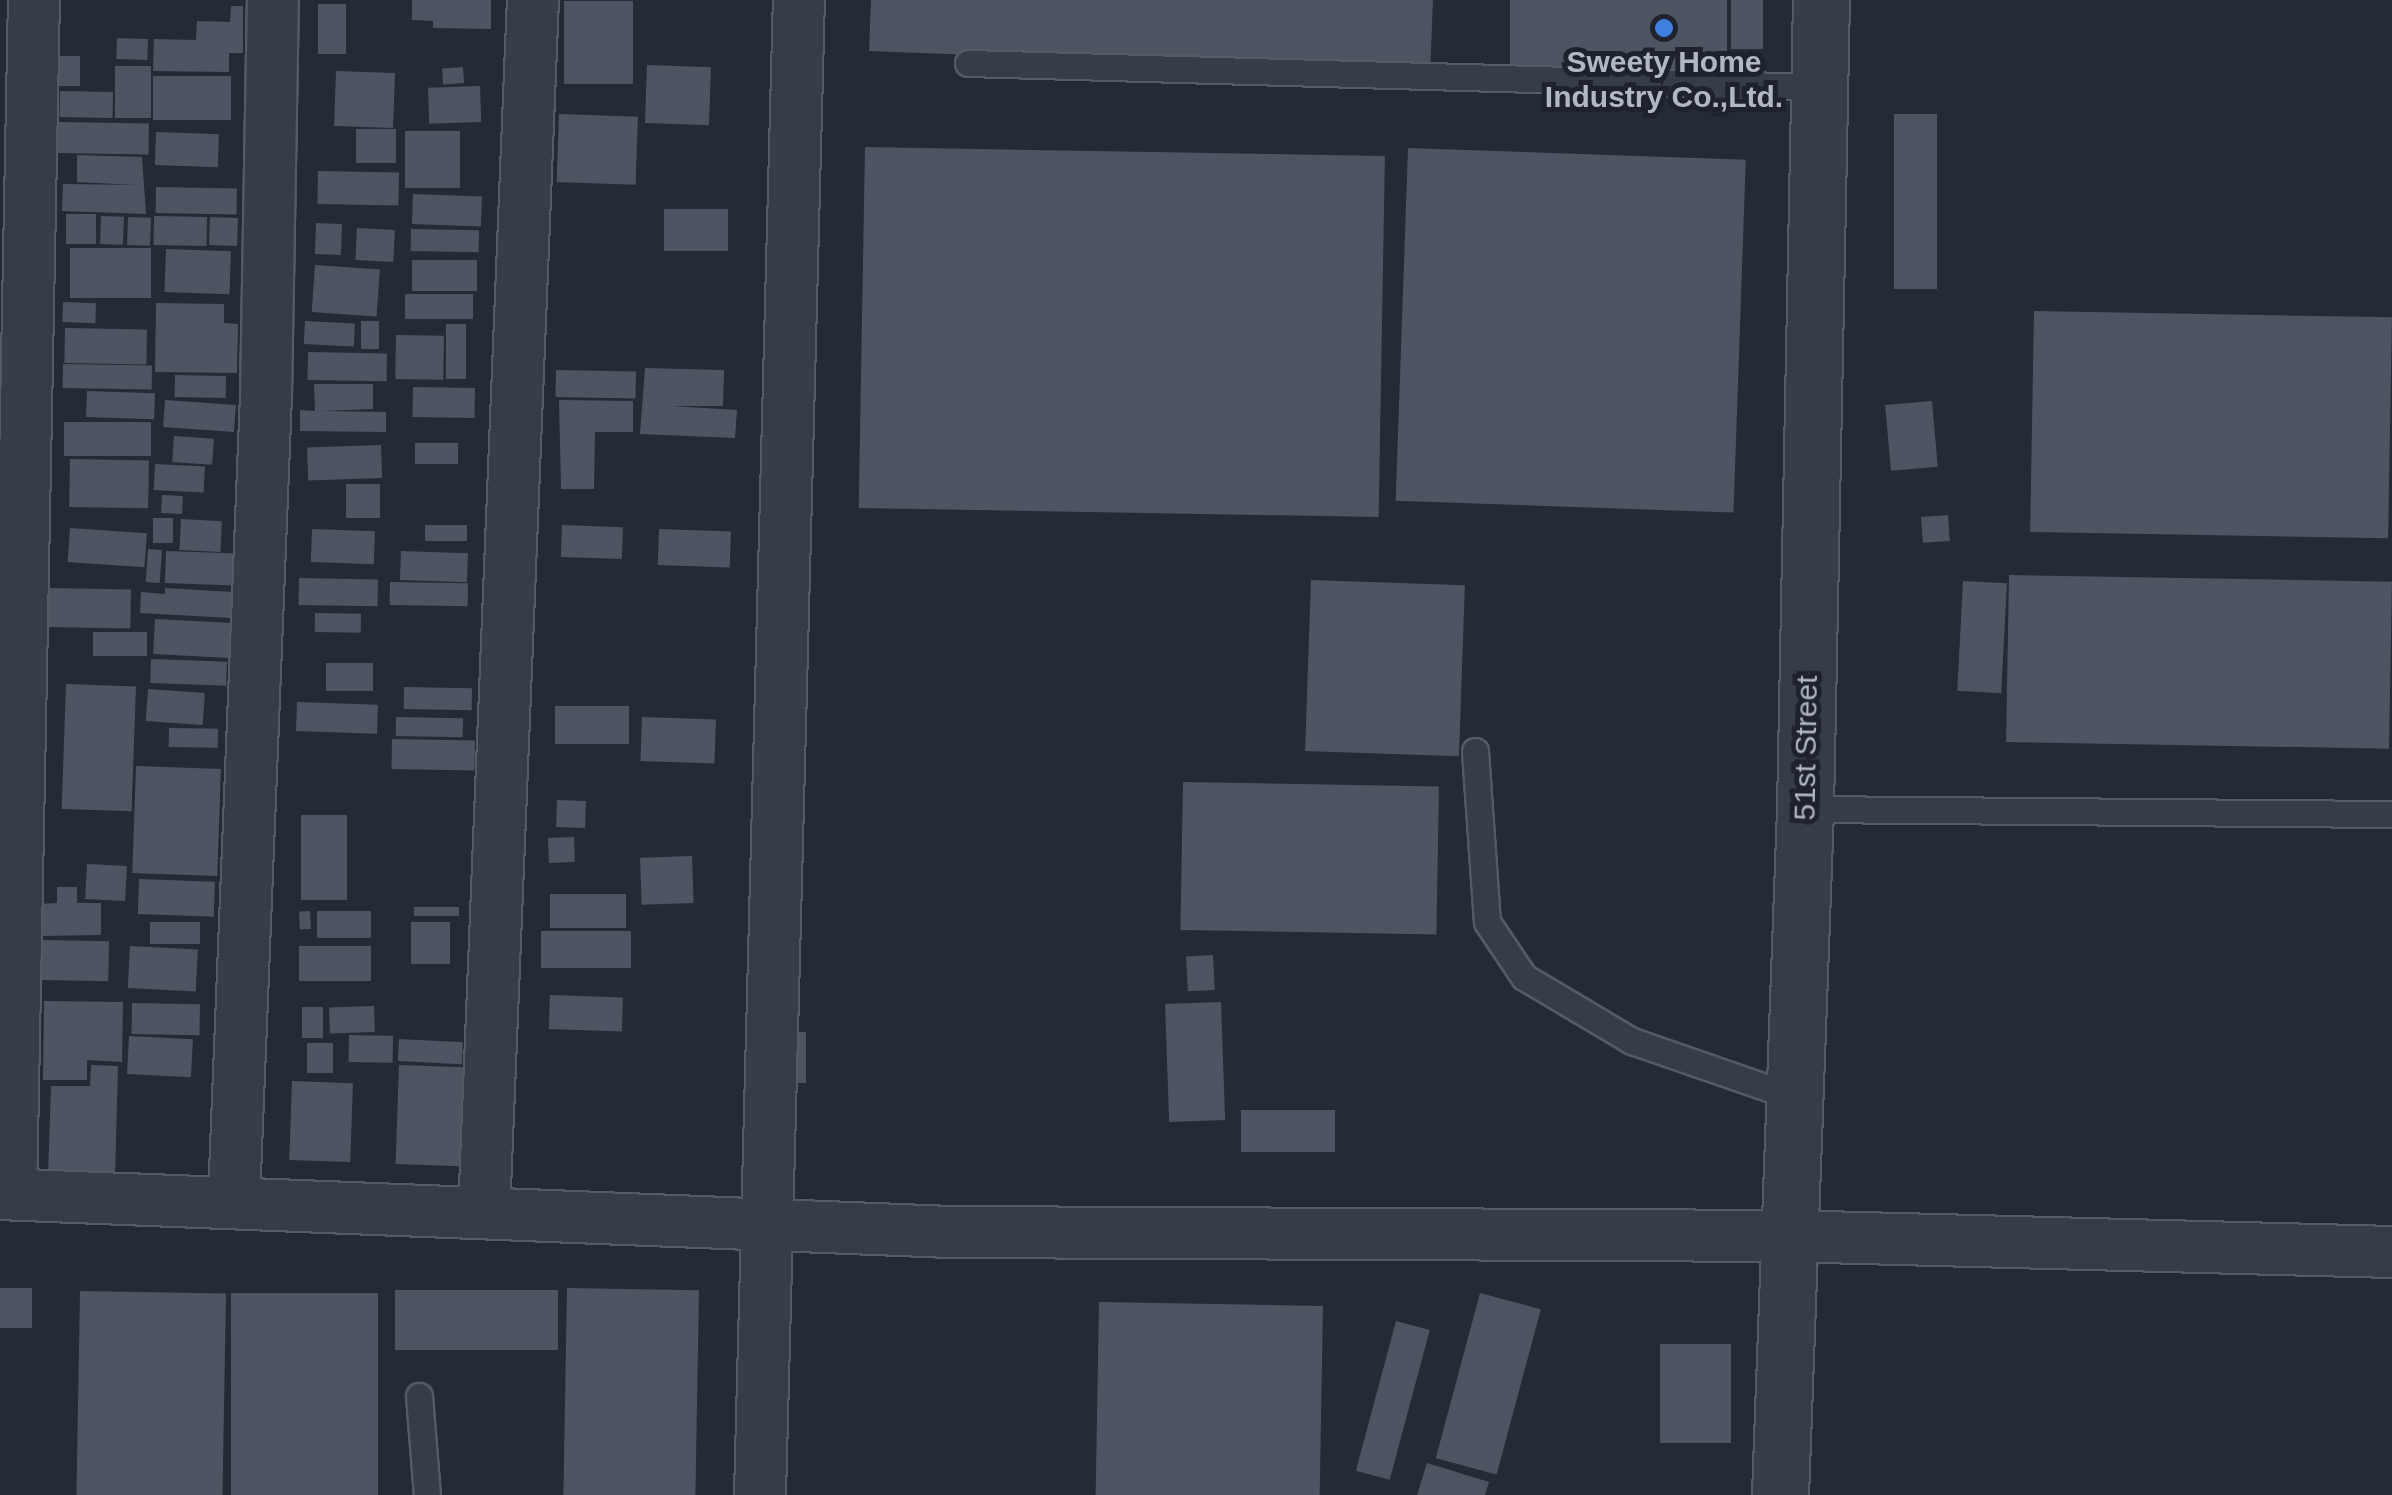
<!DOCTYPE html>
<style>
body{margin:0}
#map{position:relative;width:2392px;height:1495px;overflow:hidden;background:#242b36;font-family:Helvetica,sans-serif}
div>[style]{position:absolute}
.building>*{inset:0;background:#4d5562;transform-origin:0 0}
.roads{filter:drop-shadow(2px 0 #555b65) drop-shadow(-2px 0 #555b65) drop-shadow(0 2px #555b65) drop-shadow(0 -2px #555b65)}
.service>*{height:25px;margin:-12.5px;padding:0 12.5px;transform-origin:12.5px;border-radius:12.5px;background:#373d47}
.minor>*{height:50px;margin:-25px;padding:0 25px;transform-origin:25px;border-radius:25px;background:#373d47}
.tertiary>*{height:55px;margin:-27.5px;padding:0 27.5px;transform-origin:27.5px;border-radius:27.5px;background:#373d47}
.dots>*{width:28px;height:28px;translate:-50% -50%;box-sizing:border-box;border:5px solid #1d222c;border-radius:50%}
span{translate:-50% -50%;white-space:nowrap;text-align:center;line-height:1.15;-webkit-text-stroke:10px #1d222c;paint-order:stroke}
.poi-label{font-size:30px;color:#b2b8c3;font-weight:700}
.street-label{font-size:30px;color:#b2b8c3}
</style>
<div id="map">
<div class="building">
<i style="clip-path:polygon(412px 0,491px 0,491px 29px,433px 28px,433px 21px,412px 20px)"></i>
<i style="clip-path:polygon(871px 0,1433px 0,1430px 73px,869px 51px)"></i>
<i style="left:1510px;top:0;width:217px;height:69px"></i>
<i style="left:1731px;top:0;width:32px;height:49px"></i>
<i style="left:564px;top:1px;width:69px;height:83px"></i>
<i style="left:318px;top:4px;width:28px;height:50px"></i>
<i style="clip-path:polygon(231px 6px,243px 6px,243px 53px,229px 53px,229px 72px,153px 71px,154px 39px,196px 40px,197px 21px,230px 22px)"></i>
<i style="left:117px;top:38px;width:31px;height:21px;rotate:2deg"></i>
<i style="left:59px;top:56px;width:21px;height:30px"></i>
<i style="left:647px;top:65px;width:64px;height:58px;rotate:2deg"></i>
<i style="left:115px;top:66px;width:36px;height:52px"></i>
<i style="left:463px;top:67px;width:16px;height:21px;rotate:86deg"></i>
<i style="left:336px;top:71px;width:59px;height:55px;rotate:2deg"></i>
<i style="left:153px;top:76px;width:78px;height:44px"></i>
<i style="left:480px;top:86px;width:36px;height:52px;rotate:88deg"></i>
<i style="left:60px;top:91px;width:53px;height:26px;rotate:1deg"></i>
<i style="left:559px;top:114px;width:79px;height:68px;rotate:2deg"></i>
<i style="left:1894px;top:114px;width:43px;height:175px"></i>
<i style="left:58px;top:122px;width:91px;height:31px;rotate:1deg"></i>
<i style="left:356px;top:129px;width:40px;height:34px"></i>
<i style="left:405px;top:131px;width:55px;height:57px"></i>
<i style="left:156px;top:132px;width:63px;height:33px;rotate:2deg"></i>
<i style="left:865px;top:147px;width:520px;height:361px;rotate:1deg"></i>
<i style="left:1408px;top:148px;width:338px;height:353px;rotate:2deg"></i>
<i style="clip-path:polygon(77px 155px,142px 157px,146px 214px,62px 211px,63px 184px,136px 185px,77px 182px)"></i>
<i style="left:318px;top:171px;width:81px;height:33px;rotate:1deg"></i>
<i style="left:156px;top:187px;width:81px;height:26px;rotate:1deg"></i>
<i style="left:413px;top:194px;width:69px;height:30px;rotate:2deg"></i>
<i style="left:728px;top:209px;width:42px;height:64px;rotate:90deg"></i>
<i style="left:66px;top:214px;width:30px;height:30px"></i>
<i style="left:101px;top:216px;width:23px;height:28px;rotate:2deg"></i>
<i style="left:154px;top:216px;width:53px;height:29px;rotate:1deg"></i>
<i style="left:128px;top:217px;width:23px;height:28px;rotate:2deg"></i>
<i style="left:210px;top:217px;width:28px;height:28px;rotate:2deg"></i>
<i style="left:316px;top:223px;width:26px;height:31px;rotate:2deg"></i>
<i style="left:357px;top:228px;width:38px;height:32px;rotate:3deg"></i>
<i style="left:411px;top:229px;width:68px;height:22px;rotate:1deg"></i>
<i style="left:70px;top:248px;width:81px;height:50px"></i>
<i style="left:166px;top:249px;width:65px;height:43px;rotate:2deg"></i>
<i style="left:412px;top:260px;width:65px;height:31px"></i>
<i style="left:315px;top:265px;width:65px;height:47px;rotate:4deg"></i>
<i style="left:405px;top:294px;width:68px;height:25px"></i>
<i style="left:63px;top:302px;width:33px;height:20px;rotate:2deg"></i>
<i style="clip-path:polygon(156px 303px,224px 304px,224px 323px,238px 324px,237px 373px,155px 372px)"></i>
<i style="left:2034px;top:311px;width:358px;height:221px;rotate:1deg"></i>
<i style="left:305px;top:321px;width:50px;height:23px;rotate:3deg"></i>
<i style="left:361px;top:321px;width:18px;height:28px"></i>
<i style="left:446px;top:324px;width:20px;height:55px"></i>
<i style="left:65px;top:328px;width:82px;height:35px;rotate:1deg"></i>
<i style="left:396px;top:335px;width:48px;height:44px;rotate:1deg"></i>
<i style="left:308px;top:352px;width:79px;height:28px;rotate:1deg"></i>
<i style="left:63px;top:364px;width:89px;height:24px;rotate:1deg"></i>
<i style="clip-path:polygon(645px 368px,724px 370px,723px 406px,671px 406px,737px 410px,735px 438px,640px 434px)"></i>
<i style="left:556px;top:370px;width:80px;height:27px;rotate:1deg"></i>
<i style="left:175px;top:375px;width:51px;height:22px;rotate:1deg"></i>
<i style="clip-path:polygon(314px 384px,373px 384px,373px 409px,320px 411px,386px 412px,386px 432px,300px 431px,300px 410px,315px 411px)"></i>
<i style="left:413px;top:387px;width:62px;height:30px;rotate:1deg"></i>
<i style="left:87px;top:391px;width:68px;height:26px;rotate:2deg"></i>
<i style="left:165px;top:400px;width:71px;height:27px;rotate:4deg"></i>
<i style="clip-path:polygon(559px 400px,633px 401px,633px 432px,595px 432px,594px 489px,561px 489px)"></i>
<i style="left:1932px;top:401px;width:66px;height:47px;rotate:85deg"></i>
<i style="left:64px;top:422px;width:87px;height:34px"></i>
<i style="left:174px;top:436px;width:40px;height:26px;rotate:4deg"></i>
<i style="left:415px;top:443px;width:43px;height:21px"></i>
<i style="left:381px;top:445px;width:33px;height:74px;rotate:88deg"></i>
<i style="left:70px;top:459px;width:79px;height:48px;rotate:1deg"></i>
<i style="left:155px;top:464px;width:50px;height:26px;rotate:3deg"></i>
<i style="left:346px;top:484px;width:34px;height:34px"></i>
<i style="left:162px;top:495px;width:21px;height:18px;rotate:3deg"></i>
<i style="left:1948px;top:515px;width:26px;height:27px;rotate:86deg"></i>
<i style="left:153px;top:518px;width:20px;height:25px"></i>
<i style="left:181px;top:519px;width:41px;height:31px;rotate:3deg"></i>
<i style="left:425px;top:525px;width:42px;height:16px"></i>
<i style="left:562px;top:525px;width:61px;height:32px;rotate:2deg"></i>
<i style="left:70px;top:528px;width:77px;height:34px;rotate:4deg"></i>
<i style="left:312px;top:529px;width:63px;height:33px;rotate:2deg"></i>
<i style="left:659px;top:529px;width:72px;height:36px;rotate:2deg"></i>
<i style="left:148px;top:549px;width:14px;height:33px;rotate:4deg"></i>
<i style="left:166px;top:551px;width:70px;height:32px;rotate:2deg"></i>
<i style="left:401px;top:551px;width:67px;height:29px;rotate:2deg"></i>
<i style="left:2009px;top:575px;width:383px;height:167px;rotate:1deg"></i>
<i style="left:299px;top:578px;width:79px;height:27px;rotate:1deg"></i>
<i style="left:1311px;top:580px;width:154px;height:171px;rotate:2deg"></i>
<i style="left:1963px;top:581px;width:44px;height:110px;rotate:3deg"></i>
<i style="left:390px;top:582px;width:78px;height:23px;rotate:1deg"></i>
<i style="left:48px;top:588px;width:83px;height:39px;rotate:1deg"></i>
<i style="clip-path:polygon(165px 588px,233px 592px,231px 618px,140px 613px,141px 592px,165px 594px)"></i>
<i style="left:315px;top:613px;width:46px;height:19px;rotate:1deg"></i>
<i style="left:155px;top:619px;width:77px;height:35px;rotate:3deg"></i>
<i style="left:93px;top:632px;width:54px;height:24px"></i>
<i style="left:151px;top:659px;width:76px;height:24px;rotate:2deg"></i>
<i style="left:326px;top:663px;width:47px;height:28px"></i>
<i style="left:66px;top:684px;width:70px;height:125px;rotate:2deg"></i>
<i style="left:404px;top:687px;width:68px;height:22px;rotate:1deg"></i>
<i style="left:148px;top:689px;width:57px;height:32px;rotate:4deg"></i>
<i style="left:297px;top:702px;width:81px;height:29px;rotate:2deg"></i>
<i style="left:555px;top:706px;width:74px;height:38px"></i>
<i style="left:396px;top:717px;width:67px;height:19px;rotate:1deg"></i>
<i style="left:642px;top:717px;width:74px;height:44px;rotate:2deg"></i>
<i style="left:169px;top:728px;width:49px;height:19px;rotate:1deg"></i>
<i style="left:392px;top:739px;width:83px;height:30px;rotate:1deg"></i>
<i style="left:136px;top:766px;width:85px;height:107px;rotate:2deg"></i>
<i style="left:1183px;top:782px;width:256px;height:148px;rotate:1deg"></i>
<i style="left:557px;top:800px;width:29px;height:27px;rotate:2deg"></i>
<i style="left:301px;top:815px;width:46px;height:85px"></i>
<i style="left:574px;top:837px;width:25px;height:26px;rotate:88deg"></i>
<i style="left:692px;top:856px;width:47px;height:52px;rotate:88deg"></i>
<i style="left:87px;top:864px;width:40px;height:35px;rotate:3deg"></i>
<i style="left:139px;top:879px;width:76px;height:35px;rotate:2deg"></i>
<i style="clip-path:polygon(57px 887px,77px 887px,77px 903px,101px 903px,101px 935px,40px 936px,39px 904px,57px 903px)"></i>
<i style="left:550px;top:894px;width:76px;height:34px"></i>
<i style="left:459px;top:907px;width:9px;height:45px;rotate:90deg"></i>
<i style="left:310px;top:911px;width:18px;height:11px;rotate:87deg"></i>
<i style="left:317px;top:911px;width:54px;height:27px"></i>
<i style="left:200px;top:922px;width:22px;height:50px;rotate:90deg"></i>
<i style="left:411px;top:922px;width:39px;height:42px"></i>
<i style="left:541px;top:931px;width:90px;height:37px"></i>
<i style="left:42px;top:940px;width:67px;height:40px;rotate:1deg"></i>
<i style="left:130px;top:946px;width:68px;height:42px;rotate:3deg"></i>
<i style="left:299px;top:946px;width:72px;height:35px"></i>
<i style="left:1213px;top:955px;width:35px;height:27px;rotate:87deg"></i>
<i style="left:550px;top:995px;width:73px;height:34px;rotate:2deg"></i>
<i style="clip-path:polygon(44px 1001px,123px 1002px,122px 1062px,87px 1060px,87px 1080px,43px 1080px)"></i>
<i style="left:1221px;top:1002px;width:118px;height:56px;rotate:88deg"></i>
<i style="left:132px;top:1003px;width:68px;height:31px;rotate:1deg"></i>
<i style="left:374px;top:1006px;width:26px;height:45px;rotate:88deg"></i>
<i style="left:302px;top:1007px;width:21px;height:31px"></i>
<i style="left:787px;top:1032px;width:19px;height:51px"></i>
<i style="left:349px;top:1035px;width:44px;height:27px;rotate:1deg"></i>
<i style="left:129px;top:1036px;width:64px;height:38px;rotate:3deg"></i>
<i style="left:399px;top:1039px;width:64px;height:22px;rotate:3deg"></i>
<i style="left:307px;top:1043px;width:26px;height:30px"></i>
<i style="clip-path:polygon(91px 1065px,118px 1066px,115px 1178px,48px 1176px,51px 1086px,90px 1086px)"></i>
<i style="left:399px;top:1065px;width:66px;height:99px;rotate:2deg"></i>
<i style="left:292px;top:1081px;width:61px;height:79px;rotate:2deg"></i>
<i style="left:1241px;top:1110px;width:94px;height:42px"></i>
<i style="left:0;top:1288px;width:32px;height:40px"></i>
<i style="left:567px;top:1288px;width:132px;height:207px;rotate:1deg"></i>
<i style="left:395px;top:1290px;width:163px;height:60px"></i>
<i style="left:80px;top:1291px;width:146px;height:204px;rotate:1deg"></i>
<i style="left:231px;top:1293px;width:147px;height:202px"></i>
<i style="left:1480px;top:1293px;width:63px;height:171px;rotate:15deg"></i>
<i style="left:1099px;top:1302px;width:224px;height:193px;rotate:1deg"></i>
<i style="left:1396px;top:1321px;width:35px;height:155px;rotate:15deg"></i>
<i style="left:1660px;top:1344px;width:71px;height:99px"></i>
<i style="clip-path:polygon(1427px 1463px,1489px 1482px,1485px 1495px,1417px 1495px)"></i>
</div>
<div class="roads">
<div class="service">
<i style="left:968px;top:63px;width:851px;rotate:1.62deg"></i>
<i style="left:1475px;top:751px;width:171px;rotate:86deg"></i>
<i style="left:1487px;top:922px;width:66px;rotate:56.1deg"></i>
<i style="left:1524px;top:977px;width:126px;rotate:30.7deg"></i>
<i style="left:1632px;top:1041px;width:168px;rotate:19.1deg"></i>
<i style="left:1805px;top:809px;width:587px;rotate:0.49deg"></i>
<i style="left:419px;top:1396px;width:99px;rotate:85.4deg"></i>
</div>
<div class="minor">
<i style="left:0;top:1194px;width:950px;rotate:2.29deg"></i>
<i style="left:949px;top:1232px;width:836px;rotate:0.27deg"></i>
<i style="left:1785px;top:1236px;width:607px;rotate:1.51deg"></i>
<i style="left:11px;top:1194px;width:1194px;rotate:-88.9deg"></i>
<i style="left:234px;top:1199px;width:804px;rotate:-87.72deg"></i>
<i style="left:266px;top:396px;width:396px;rotate:-89deg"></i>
<i style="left:484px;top:1213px;width:1214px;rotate:-87.69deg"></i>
<i style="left:760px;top:1495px;width:1496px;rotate:-88.51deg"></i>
</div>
<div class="tertiary">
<i style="left:1780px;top:1495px;width:686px;rotate:-87.91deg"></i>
<i style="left:1805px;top:809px;width:809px;rotate:-88.87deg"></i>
</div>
</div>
<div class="dots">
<i style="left:1664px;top:28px;background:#3f7fe0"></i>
</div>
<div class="poi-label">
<span style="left:1664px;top:79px">Sweety Home<br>Industry Co.,Ltd.</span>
</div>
<div class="street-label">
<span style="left:1806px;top:748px;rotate:-89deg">51st Street</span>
</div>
</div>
